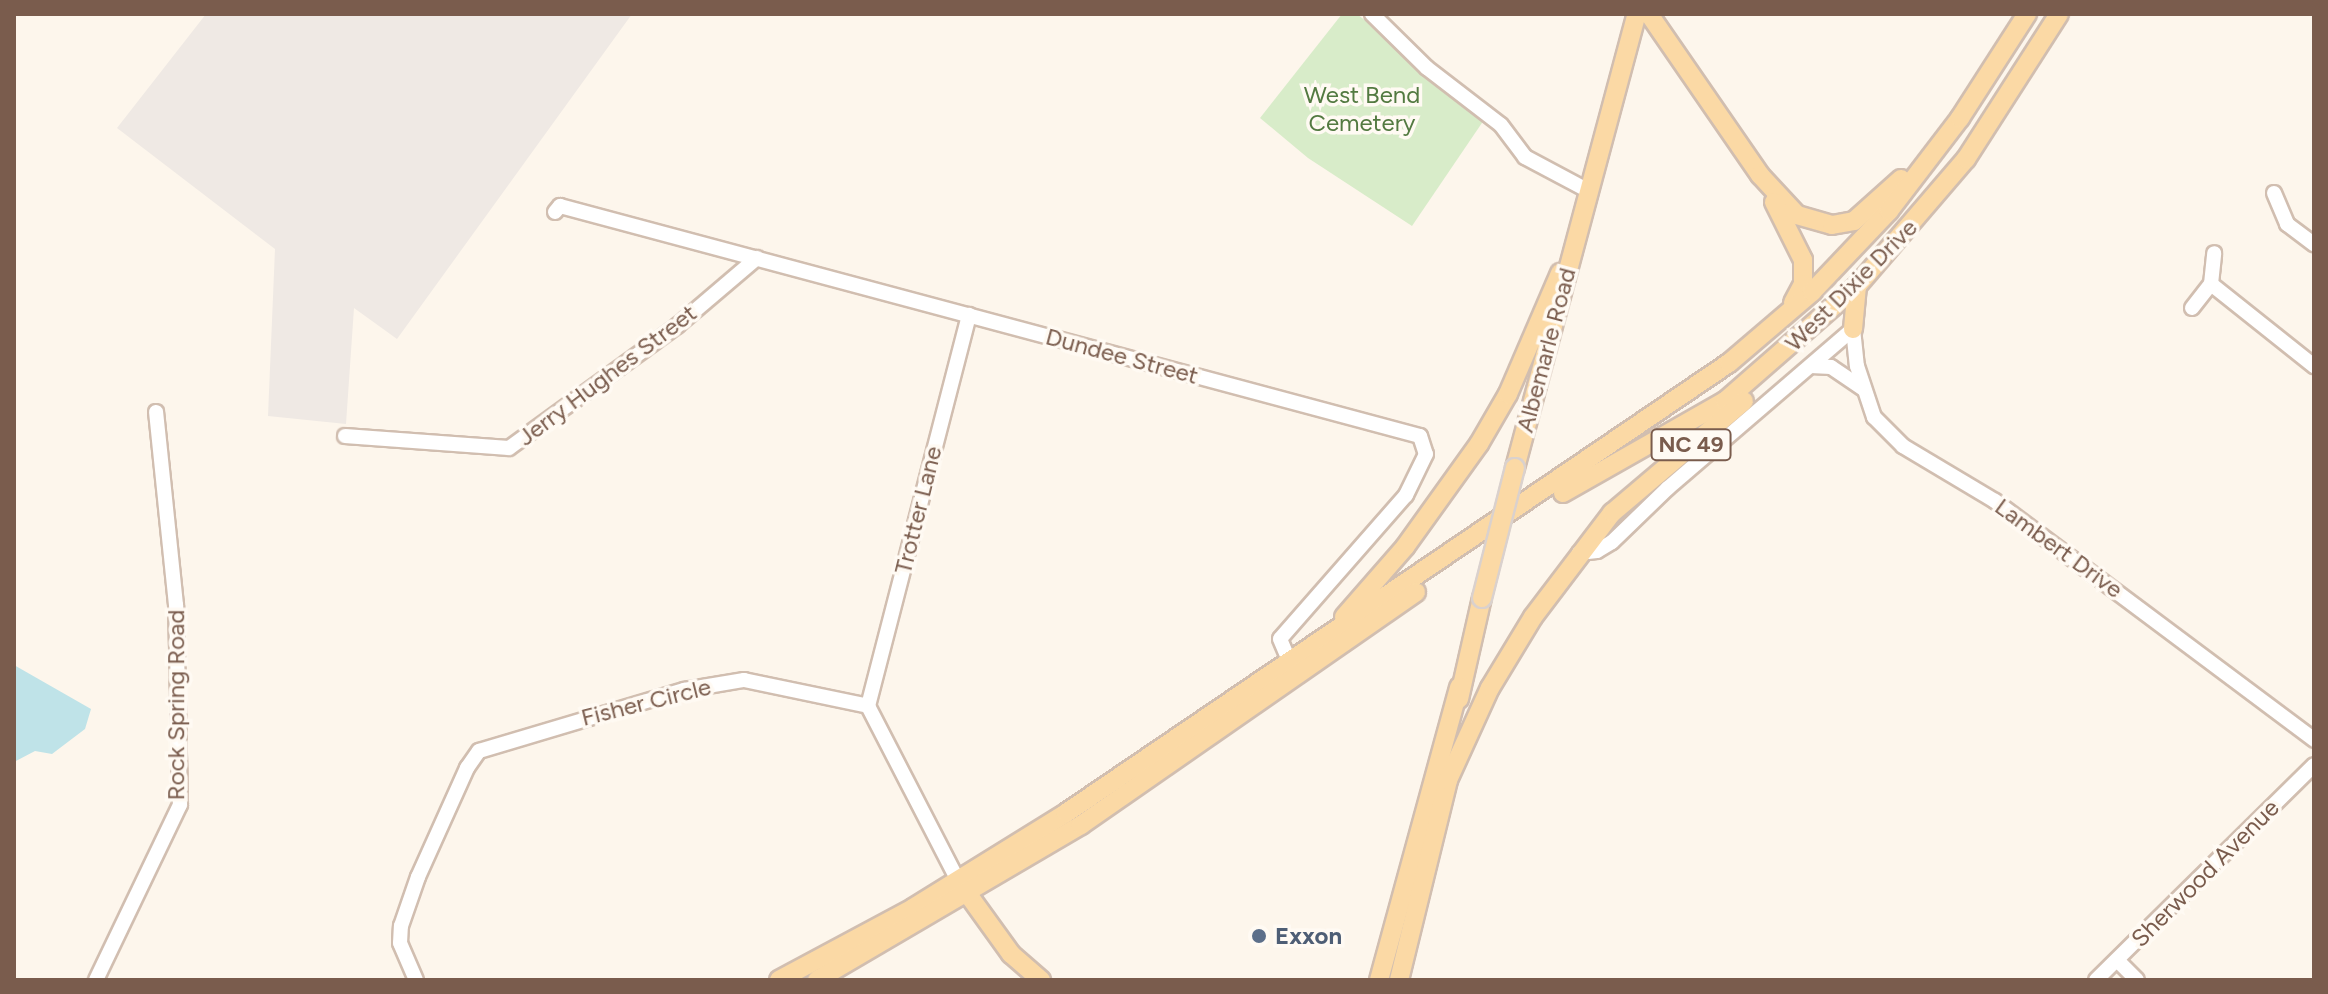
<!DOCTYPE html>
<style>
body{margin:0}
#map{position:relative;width:2328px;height:994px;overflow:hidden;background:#fdf6ec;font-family:Figtree,sans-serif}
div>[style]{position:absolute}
.industrial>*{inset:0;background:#efe9e4}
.green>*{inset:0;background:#d8ecc9}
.water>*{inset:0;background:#bfe3e8}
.roads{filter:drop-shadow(2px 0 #d1beb0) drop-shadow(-2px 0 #d1beb0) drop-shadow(0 2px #d1beb0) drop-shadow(0 -2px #d1beb0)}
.minor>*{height:14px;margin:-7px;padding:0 7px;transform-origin:7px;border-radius:7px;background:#fff}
.major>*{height:18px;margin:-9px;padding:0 9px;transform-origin:9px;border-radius:9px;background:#fbd9a5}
.bridges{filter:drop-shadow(2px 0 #dad1cd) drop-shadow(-2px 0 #dad1cd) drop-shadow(0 2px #dad1cd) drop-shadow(0 -2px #dad1cd)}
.major-bridge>*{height:18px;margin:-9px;padding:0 9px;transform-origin:9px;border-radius:9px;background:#fbd9a5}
.dots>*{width:22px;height:22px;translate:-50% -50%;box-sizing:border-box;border:4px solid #fffaf3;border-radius:50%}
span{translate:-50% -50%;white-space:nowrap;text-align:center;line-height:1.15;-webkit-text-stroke:7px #fffaf3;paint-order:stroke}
.shield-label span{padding:2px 6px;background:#fffaf3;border:2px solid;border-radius:6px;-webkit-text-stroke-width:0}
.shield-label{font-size:22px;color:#7a5c4d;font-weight:700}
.park-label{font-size:24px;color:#537a41}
.street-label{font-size:24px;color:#7a5c4d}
.service-label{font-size:24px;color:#4e5e75;font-weight:700}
.left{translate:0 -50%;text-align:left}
.frame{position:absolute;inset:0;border:16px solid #7a5c4d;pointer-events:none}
</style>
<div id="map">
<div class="industrial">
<i style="clip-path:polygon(206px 14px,632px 14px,397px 339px,354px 308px,346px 424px,268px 416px,275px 249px,117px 128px)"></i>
</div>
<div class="green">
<i style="clip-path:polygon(1342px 14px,1357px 14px,1486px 117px,1412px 226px,1308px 158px,1260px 118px)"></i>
</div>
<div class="water">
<i style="clip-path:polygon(14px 665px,91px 709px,85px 729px,52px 754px,35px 751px,14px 762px)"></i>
</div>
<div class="roads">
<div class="minor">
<i style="left:1372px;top:14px;width:77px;rotate:44.5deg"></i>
<i style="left:1427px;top:68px;width:93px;rotate:37.6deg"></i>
<i style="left:1501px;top:125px;width:40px;rotate:53deg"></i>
<i style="left:1525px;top:157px;width:72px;rotate:28deg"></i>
<i style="left:2274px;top:193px;width:34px;rotate:67deg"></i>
<i style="left:2287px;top:224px;width:34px;rotate:37deg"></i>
<i style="left:555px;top:212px;width:8px;rotate:-50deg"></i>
<i style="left:560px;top:206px;width:890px;rotate:14.97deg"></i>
<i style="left:1420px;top:436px;width:19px;rotate:72deg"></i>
<i style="left:1426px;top:454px;width:46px;rotate:116deg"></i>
<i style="left:1406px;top:495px;width:191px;rotate:131.2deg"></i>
<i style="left:1280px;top:639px;width:25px;rotate:67deg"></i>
<i style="left:2211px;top:284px;width:132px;rotate:38.5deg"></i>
<i style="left:2192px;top:308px;width:31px;rotate:-52deg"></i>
<i style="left:2211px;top:284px;width:31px;rotate:-84deg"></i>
<i style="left:1853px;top:329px;width:37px;rotate:84deg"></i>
<i style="left:1857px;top:366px;width:54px;rotate:71.6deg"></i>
<i style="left:1874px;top:417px;width:41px;rotate:45deg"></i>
<i style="left:1903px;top:446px;width:107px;rotate:30.9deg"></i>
<i style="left:1995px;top:501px;width:399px;rotate:36.8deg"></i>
<i style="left:1811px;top:366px;width:20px;rotate:3deg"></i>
<i style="left:1831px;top:367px;width:40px;rotate:34deg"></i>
<i style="left:345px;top:436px;width:164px;rotate:4.2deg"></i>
<i style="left:509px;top:448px;width:208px;rotate:-36deg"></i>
<i style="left:677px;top:326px;width:105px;rotate:-40.4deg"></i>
<i style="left:1579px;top:553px;width:18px;rotate:-6deg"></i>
<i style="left:1597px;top:551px;width:17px;rotate:-31deg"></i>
<i style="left:1612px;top:542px;width:78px;rotate:-44deg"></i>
<i style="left:1668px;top:488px;width:244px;rotate:-40.7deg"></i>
<i style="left:868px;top:706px;width:404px;rotate:-75.5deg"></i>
<i style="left:868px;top:706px;width:196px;rotate:62.7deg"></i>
<i style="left:2117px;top:960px;width:28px;rotate:45deg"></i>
<i style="left:96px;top:980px;width:194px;rotate:-64.4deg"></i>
<i style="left:180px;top:805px;width:200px;rotate:-91.1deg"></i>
<i style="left:176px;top:605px;width:194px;rotate:-95.9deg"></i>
<i style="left:416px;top:980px;width:40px;rotate:-113.4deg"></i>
<i style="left:400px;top:943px;width:17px;rotate:-87deg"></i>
<i style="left:401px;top:926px;width:52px;rotate:-70.9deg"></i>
<i style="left:418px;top:877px;width:120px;rotate:-65.8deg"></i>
<i style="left:467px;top:768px;width:21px;rotate:-55deg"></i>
<i style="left:479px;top:751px;width:214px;rotate:-16.6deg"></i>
<i style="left:684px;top:690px;width:61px;rotate:-9.5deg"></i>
<i style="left:744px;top:680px;width:127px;rotate:11.8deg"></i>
<i style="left:2096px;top:980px;width:306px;rotate:-44.6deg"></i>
</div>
<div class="major">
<i style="left:1649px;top:14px;width:196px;rotate:55.4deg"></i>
<i style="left:1760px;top:175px;width:54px;rotate:47.2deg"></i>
<i style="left:1797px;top:215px;width:36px;rotate:16deg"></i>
<i style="left:1832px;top:225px;width:22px;rotate:-10deg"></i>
<i style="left:1854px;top:221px;width:63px;rotate:-41.8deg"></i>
<i style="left:1774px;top:202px;width:65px;rotate:63.4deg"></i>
<i style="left:1803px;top:260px;width:24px;rotate:90deg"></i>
<i style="left:1803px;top:284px;width:21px;rotate:118deg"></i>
<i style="left:1853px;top:329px;width:43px;rotate:-84.7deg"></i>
<i style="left:1515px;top:468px;width:470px;rotate:-75deg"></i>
<i style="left:1563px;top:493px;width:186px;rotate:-29.6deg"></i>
<i style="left:1725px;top:401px;width:175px;rotate:-41.1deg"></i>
<i style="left:1857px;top:286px;width:167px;rotate:-49.4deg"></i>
<i style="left:1966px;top:159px;width:172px;rotate:-57.3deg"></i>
<i style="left:1344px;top:617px;width:93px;rotate:-48.9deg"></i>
<i style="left:1405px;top:547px;width:127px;rotate:-54.3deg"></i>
<i style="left:1479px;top:444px;width:58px;rotate:-59.9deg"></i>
<i style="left:1508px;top:394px;width:132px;rotate:-66.7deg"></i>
<i style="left:1459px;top:699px;width:104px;rotate:-77.2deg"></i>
<i style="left:962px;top:886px;width:84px;rotate:54.2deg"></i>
<i style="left:1011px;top:954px;width:40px;rotate:41deg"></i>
<i style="left:779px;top:980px;width:152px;rotate:-28.2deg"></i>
<i style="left:913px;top:908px;width:180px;rotate:-31.8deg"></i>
<i style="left:1066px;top:813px;width:801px;rotate:-34.17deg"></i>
<i style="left:1729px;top:363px;width:109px;rotate:-40.5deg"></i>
<i style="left:1812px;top:292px;width:112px;rotate:-46.5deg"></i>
<i style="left:1889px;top:211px;width:117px;rotate:-52.6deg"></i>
<i style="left:1960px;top:118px;width:124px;rotate:-57.2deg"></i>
<i style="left:817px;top:980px;width:306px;rotate:-30.4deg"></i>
<i style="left:1081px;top:825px;width:408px;rotate:-34.8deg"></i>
<i style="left:1379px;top:980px;width:304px;rotate:-74.7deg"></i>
<i style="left:1399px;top:980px;width:206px;rotate:-76.2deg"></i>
<i style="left:1448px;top:780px;width:101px;rotate:-65.5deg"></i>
<i style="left:1490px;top:688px;width:83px;rotate:-58.8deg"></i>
<i style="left:1533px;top:617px;width:131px;rotate:-52.8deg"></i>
<i style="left:1612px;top:513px;width:173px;rotate:-40.3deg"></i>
</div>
</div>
<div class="bridges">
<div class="major-bridge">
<i style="left:1482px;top:598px;width:134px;rotate:-75.8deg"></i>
</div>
</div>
<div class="dots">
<i style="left:1259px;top:936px;background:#5c6f8a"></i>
</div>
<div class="shield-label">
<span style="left:1691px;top:445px">NC 49</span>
</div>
<div class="park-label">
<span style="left:1362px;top:109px">West Bend<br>Cemetery</span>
</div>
<div class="street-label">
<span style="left:1851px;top:285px;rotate:-45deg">West Dixie Drive</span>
<span style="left:1546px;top:350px;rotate:-75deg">Albemarle Road</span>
<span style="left:1122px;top:356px;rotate:15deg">Dundee Street</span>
<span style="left:607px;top:375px;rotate:-37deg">Jerry Hughes Street</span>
<span style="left:918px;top:510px;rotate:-76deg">Trotter Lane</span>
<span style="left:2059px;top:548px;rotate:36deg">Lambert Drive</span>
<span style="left:646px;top:702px;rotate:-14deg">Fisher Circle</span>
<span style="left:176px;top:705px;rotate:-90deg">Rock Spring Road</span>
<span style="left:2205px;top:873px;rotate:-45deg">Sherwood Avenue</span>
</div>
<div class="service-label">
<span class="left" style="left:1275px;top:936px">Exxon</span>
</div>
<div class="frame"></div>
</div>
